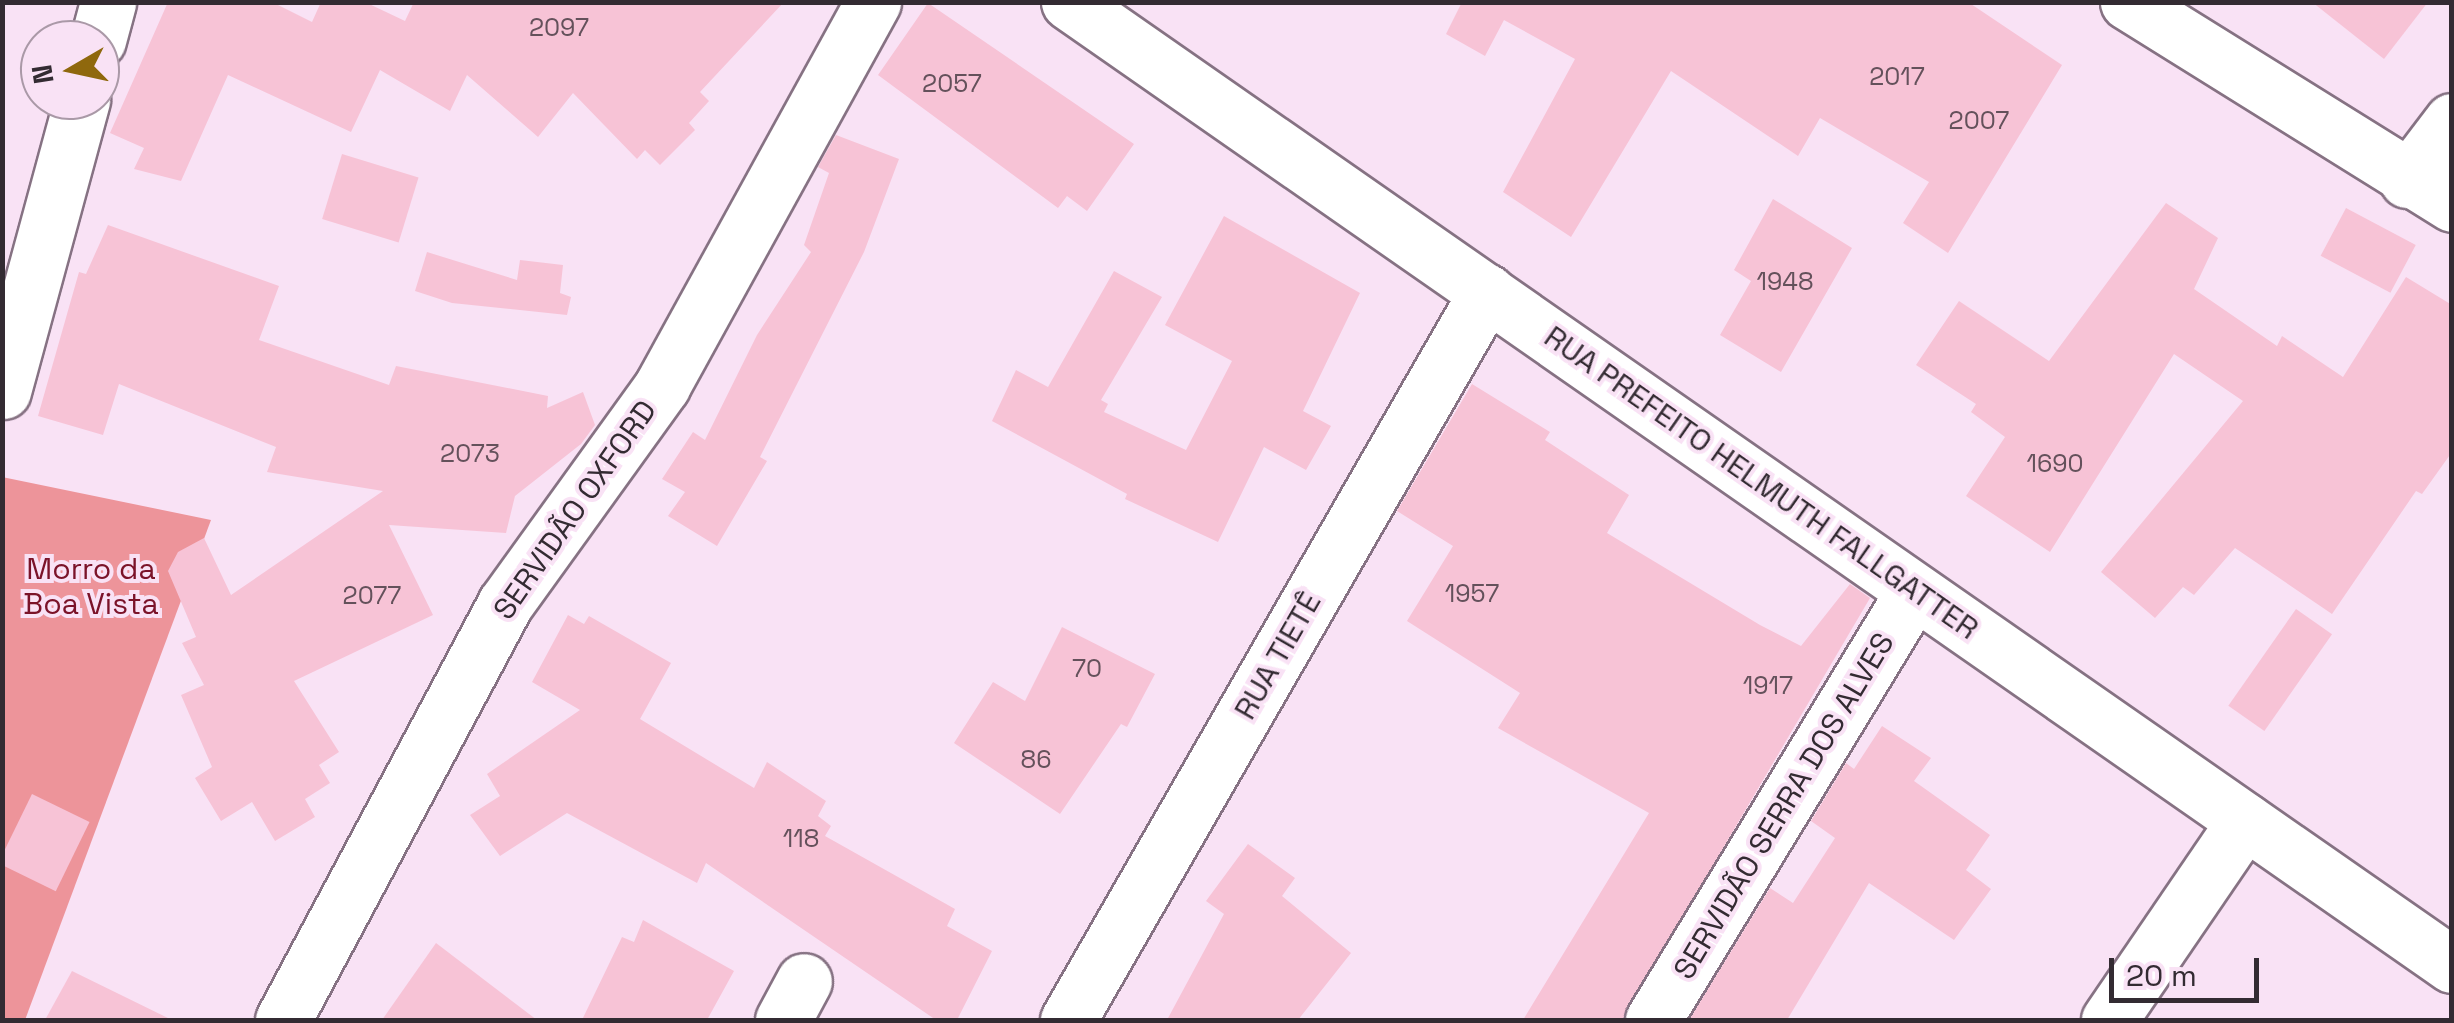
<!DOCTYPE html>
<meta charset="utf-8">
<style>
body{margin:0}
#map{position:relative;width:2454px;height:1023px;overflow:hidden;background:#f9e2f5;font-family:"Space Grotesk",sans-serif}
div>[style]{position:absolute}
.forest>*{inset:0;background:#ed949a}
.building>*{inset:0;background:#f7c3d6;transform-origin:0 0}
.roads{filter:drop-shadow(2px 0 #867283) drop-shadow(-2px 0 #867283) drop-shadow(0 2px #867283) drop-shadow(0 -2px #867283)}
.street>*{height:55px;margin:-27.5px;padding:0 27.5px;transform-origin:27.5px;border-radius:27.5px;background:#fff}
.primary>*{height:55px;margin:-27.5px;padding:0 27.5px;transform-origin:27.5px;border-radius:27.5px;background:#fff}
span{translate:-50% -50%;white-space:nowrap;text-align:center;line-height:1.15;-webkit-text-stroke:8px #f9e2f5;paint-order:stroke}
.number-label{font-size:25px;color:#64515b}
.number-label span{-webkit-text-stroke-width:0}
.street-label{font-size:30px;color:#332b32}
.park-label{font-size:30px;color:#7b1329}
.frame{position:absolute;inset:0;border:5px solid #332b32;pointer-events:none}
.north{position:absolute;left:20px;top:20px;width:100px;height:100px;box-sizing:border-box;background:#f9e2f5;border:2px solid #aa99a7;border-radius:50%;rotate:261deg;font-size:28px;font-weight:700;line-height:40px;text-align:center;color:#332b32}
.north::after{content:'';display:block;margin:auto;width:35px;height:45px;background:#8f680d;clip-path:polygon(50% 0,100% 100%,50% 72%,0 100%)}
.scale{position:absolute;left:2109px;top:958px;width:150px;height:45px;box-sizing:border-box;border:5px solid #332b32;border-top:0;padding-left:12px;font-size:30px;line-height:35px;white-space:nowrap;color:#332b32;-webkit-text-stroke:8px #f9e2f5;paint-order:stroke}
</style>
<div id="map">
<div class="forest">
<i style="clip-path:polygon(2px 477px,211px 520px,25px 1020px,2px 1020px)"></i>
</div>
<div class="building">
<i style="clip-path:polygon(168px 2px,272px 2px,312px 22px,321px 2px,365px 2px,405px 21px,414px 2px,784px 2px,700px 92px,709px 101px,689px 123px,695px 130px,660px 165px,645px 150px,637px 159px,573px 93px,538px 137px,467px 75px,450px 111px,380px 70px,351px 132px,228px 75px,181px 181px,134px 169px,144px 148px,110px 133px)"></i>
<i style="clip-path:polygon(1462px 2px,1968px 2px,2062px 65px,1948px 253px,1903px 223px,1929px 182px,1820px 118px,1798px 156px,1671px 71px,1571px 237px,1503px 192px,1575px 59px,1504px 20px,1485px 56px,1446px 34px)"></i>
<i style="clip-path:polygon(2312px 2px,2428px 2px,2384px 59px)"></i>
<i style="clip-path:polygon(928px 3px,1134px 144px,1087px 211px,1067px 196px,1058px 208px,878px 75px)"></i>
<i style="clip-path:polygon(836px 135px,899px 159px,864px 252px,760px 457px,767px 461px,717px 546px,668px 516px,685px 492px,662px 479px,693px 432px,705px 440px,757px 335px,811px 252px,804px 245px,829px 173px,818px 167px)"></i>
<i style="left:342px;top:154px;width:80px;height:68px;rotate:17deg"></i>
<i style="clip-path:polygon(1773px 199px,1852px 248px,1781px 372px,1720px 335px,1751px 281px,1734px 270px)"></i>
<i style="clip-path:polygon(2166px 203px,2218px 238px,2194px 289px,2277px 346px,2282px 336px,2343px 377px,2406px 277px,2452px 305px,2452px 452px,2422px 494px,2416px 491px,2332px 614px,2235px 548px,2194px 595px,2183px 587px,2155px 618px,2101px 572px,2243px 401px,2174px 354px,2050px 552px,1966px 496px,2005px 437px,1971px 412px,1976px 404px,1916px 365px,1959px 301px,2049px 361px)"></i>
<i style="left:2346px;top:208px;width:79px;height:54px;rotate:28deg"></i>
<i style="clip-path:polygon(1224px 216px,1360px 293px,1303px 411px,1331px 426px,1306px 470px,1264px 447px,1218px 542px,1125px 499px,1127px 494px,992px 421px,1016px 370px,1048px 387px,1114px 271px,1162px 297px,1101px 400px,1108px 404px,1104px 412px,1186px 450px,1232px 361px,1165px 325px)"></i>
<i style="clip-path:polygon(108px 225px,279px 286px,259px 340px,389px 385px,396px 366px,548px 396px,547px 408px,583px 392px,595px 425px,581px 444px,515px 496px,506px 533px,389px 525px,433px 615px,294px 681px,339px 752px,319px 765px,330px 783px,305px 799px,315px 817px,275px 841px,252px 802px,221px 821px,195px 778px,212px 767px,181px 695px,204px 685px,182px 643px,196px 637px,168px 571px,178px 552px,204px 538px,231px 595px,383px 491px,267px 472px,276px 447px,119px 384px,103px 435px,38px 416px,79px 272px,86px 274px)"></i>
<i style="clip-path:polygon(427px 252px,517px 280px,520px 260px,563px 265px,560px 293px,571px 297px,567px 315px,452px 303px,415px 291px)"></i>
<i style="clip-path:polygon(1472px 384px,1550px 432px,1545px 440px,1629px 495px,1607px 533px,1760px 625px,1801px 646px,1850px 584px,1870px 598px,1622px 1020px,1523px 1020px,1649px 813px,1498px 728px,1520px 693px,1407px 621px,1453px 546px,1397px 511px)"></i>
<i style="left:2296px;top:609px;width:44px;height:118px;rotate:35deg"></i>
<i style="clip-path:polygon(568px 615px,584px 624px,589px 616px,671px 663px,640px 719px,754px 788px,767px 762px,826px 801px,818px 816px,831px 826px,825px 836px,955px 909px,947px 926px,992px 951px,957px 1020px,936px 1020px,706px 863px,697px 883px,567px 813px,500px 856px,470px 815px,500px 796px,487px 774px,580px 710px,532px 682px)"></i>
<i style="clip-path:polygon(1062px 627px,1155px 674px,1127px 727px,1121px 724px,1060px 814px,954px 743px,993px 682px,1025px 701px)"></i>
<i style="clip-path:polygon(1882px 726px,1931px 758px,1914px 781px,1990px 835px,1966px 870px,1991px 889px,1954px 940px,1869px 883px,1787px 1020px,1689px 1020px,1770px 888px,1793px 903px,1835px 838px,1811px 821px,1846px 763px,1854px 769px)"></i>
<i style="left:32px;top:794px;width:64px;height:77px;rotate:26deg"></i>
<i style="clip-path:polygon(1248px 844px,1295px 878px,1282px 896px,1351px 953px,1298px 1020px,1167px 1020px,1224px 914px,1206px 901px)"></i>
<i style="clip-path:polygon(643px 920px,734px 971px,707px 1020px,582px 1020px,622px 937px,634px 942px)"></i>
<i style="clip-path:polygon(436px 943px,537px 1020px,382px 1020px)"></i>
<i style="clip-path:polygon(72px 971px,172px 1020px,45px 1020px)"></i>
</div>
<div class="roads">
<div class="street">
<i style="left:98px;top:40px;width:39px;rotate:-75deg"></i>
<i style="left:2407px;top:180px;width:74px;rotate:-52.7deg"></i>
<i style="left:3px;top:391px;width:302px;rotate:-74.8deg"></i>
<i style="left:283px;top:1020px;width:472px;rotate:-61.9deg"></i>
<i style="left:505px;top:604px;width:269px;rotate:-54.2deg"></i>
<i style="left:662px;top:386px;width:438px;rotate:-61.2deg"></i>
<i style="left:783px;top:1020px;width:44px;rotate:-61.7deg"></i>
<i style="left:1068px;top:1020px;width:840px;rotate:-60.08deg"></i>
<i style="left:1653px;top:1020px;width:502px;rotate:-58.68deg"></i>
<i style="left:2109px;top:1020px;width:241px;rotate:-55.7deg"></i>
</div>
<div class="primary">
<i style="left:1069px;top:2px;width:1685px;rotate:34.85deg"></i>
<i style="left:2128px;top:2px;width:382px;rotate:31.9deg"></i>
</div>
</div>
<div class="number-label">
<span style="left:559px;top:27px">2097</span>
<span style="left:1897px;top:76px">2017</span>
<span style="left:952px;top:83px">2057</span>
<span style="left:1979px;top:120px">2007</span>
<span style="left:1785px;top:281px">1948</span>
<span style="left:470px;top:453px">2073</span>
<span style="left:2055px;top:463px">1690</span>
<span style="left:1472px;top:593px">1957</span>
<span style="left:372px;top:595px">2077</span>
<span style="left:1087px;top:668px">70</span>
<span style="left:1768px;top:685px">1917</span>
<span style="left:1036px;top:759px">86</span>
<span style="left:801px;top:838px">118</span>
</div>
<div class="street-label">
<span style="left:1761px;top:483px;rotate:35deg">RUA PREFEITO HELMUTH FALLGATTER</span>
<span style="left:575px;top:510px;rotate:-55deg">SERVIDÃO OXFORD</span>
<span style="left:1278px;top:656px;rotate:-60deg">RUA TIETÊ</span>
<span style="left:1784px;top:806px;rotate:-59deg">SERVIDÃO SERRA DOS ALVES</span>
</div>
<div class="park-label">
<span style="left:91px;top:586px">Morro da<br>Boa Vista</span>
</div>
<div class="frame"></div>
<div class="north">N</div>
<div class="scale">20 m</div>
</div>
